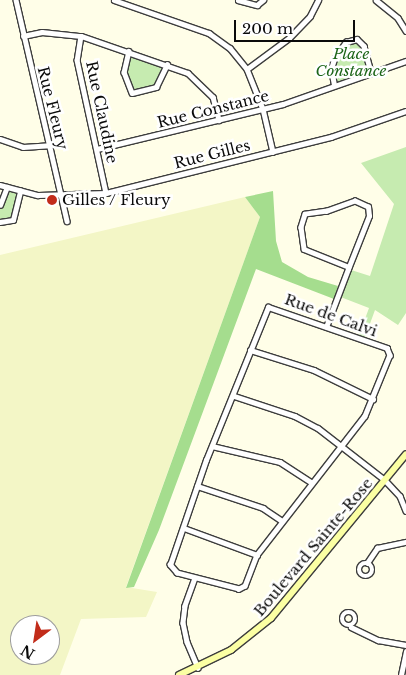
<!DOCTYPE html>
<style>
body{margin:0}
#map{position:relative;width:406px;height:675px;overflow:hidden;background:#fffee8;font-family:"Libre Baskerville",serif}
div>[style]{position:absolute}
.farmland>*{inset:0;background:#f3f6c6}
.green>*{inset:0;background:#c6ebb0}
.forest>*{inset:0;background:#a5dd8e}
.roads{filter:drop-shadow(1px 0 #3d3d3d) drop-shadow(-1px 0 #3d3d3d) drop-shadow(0 1px #3d3d3d) drop-shadow(0 -1px #3d3d3d)}
.street>*{height:4.5px;margin:-2.25px;padding:0 2.25px;transform-origin:2.25px;border-radius:2.25px;background:#fff}
.street>.ring{margin:-2.25px;padding:0;box-sizing:content-box;background:none;border:4.5px solid #fff;border-radius:50%}
.secondary>*{height:6px;margin:-3px;padding:0 3px;transform-origin:3px;border-radius:3px;background:#fbffa3}
.dots>*{width:14px;height:14px;translate:-50% -50%;box-sizing:border-box;border:2px solid #fff;border-radius:50%}
span{translate:-50% -50%;white-space:nowrap;text-align:center;line-height:1.15;-webkit-text-stroke:5px #fff;paint-order:stroke}
.park-label{font-size:15px;color:#1c6518;font-style:italic}
.street-label{font-size:15px;color:#0a0a0a}
.poi-label{font-size:15px;color:#0a0a0a}
.left{translate:0 -50%;text-align:left}
.north{position:absolute;left:10px;top:615px;width:50px;height:50px;box-sizing:border-box;background:#fff;border:1px solid #9d9d9d;border-radius:50%;rotate:211deg;font-size:14px;font-weight:700;line-height:20px;text-align:center;color:#0a0a0a}
.north::after{content:'';display:block;margin:auto;width:18px;height:22px;background:#c22c1a;clip-path:polygon(50% 0,100% 100%,50% 72%,0 100%)}
.scale{position:absolute;left:234px;top:20px;width:121px;height:22px;box-sizing:border-box;border:2px solid #0a0a0a;border-top:0;padding-left:6px;font-size:15px;line-height:18px;white-space:nowrap;color:#0a0a0a;-webkit-text-stroke:4px #fff;paint-order:stroke}
</style>
<div id="map">
<div class="farmland">
<i style="clip-path:polygon(evenodd,245px 197px,260px 217px,126px 587px,157px 592px,146px 617px,81px 619px,60px 675px,0 675px,0 255px,245px 197px,20px 625px,50px 625px,50px 655px,20px 655px,20px 625px)"></i>
</div>
<div class="green">
<i style="clip-path:polygon(357px 39px,364px 46px,371px 73px,334px 85px,331px 69px,334px 59px,346px 42px)"></i>
<i style="clip-path:polygon(129px 51px,167px 64px,156px 87px,132px 93px,124px 72px)"></i>
<i style="clip-path:polygon(406px 147px,406px 313px,398px 325px,375px 310px,364px 340px,358px 338px,369px 308px,338px 296px,348px 269px,370px 276px,394px 204px,361px 163px)"></i>
<i style="clip-path:polygon(7px 187px,20px 191px,17px 212px,13px 220px,0 222px,0 205px)"></i>
</div>
<div class="forest">
<i style="clip-path:polygon(273px 191px,276px 241px,282px 262px,308px 277px,338px 286px,334px 299px,256px 269px,159px 530px,134px 587px,126px 588px,260px 217px,245px 197px)"></i>
</div>
<div class="roads">
<div class="street">
<i style="left:16px;top:0;width:227px;rotate:77deg"></i>
<i style="left:114px;top:0;width:101px;rotate:19.2deg"></i>
<i style="left:209px;top:33px;width:26px;rotate:36deg"></i>
<i style="left:230px;top:48px;width:27px;rotate:51deg"></i>
<i style="left:247px;top:69px;width:43px;rotate:68.2deg"></i>
<i style="left:263px;top:109px;width:44px;rotate:76.9deg"></i>
<i style="left:238px;top:0;width:20px;rotate:15deg"></i>
<i style="left:257px;top:5px;width:8px;rotate:-40deg"></i>
<i style="left:376px;top:0;width:28px;rotate:39deg"></i>
<i style="left:398px;top:18px;width:15px;rotate:58deg"></i>
<i style="left:23px;top:36px;width:19px;rotate:-12deg"></i>
<i style="left:42px;top:32px;width:39px;rotate:6deg"></i>
<i style="left:81px;top:36px;width:113px;rotate:19.1deg"></i>
<i style="left:188px;top:73px;width:35px;rotate:44deg"></i>
<i style="left:213px;top:97px;width:24px;rotate:75deg"></i>
<i style="left:81px;top:36px;width:24px;rotate:99deg"></i>
<i style="left:77px;top:60px;width:136px;rotate:77.7deg"></i>
<i style="left:129px;top:51px;width:22px;rotate:103deg"></i>
<i style="left:124px;top:72px;width:22px;rotate:69deg"></i>
<i style="left:132px;top:93px;width:25px;rotate:-14deg"></i>
<i style="left:156px;top:87px;width:25px;rotate:-64deg"></i>
<i style="left:247px;top:69px;width:52px;rotate:-36.4deg"></i>
<i style="left:289px;top:38px;width:30px;rotate:-46deg"></i>
<i style="left:310px;top:16px;width:18px;rotate:-63deg"></i>
<i style="left:334px;top:85px;width:16px;rotate:-101deg"></i>
<i style="left:331px;top:69px;width:10px;rotate:-73deg"></i>
<i style="left:334px;top:59px;width:21px;rotate:-55deg"></i>
<i style="left:346px;top:42px;width:11px;rotate:-15deg"></i>
<i style="left:357px;top:39px;width:10px;rotate:45deg"></i>
<i style="left:364px;top:46px;width:28px;rotate:75deg"></i>
<i style="left:0;top:139px;width:24px;rotate:19deg"></i>
<i style="left:23px;top:147px;width:26px;rotate:-4deg"></i>
<i style="left:97px;top:149px;width:191px;rotate:-13.6deg"></i>
<i style="left:283px;top:104px;width:130px;rotate:-19.3deg"></i>
<i style="left:0;top:185px;width:39px;rotate:15deg"></i>
<i style="left:38px;top:195px;width:68px;rotate:-1.7deg"></i>
<i style="left:106px;top:193px;width:232px;rotate:-14deg"></i>
<i style="left:331px;top:137px;width:79px;rotate:-19.1deg"></i>
<i style="left:0;top:205px;width:19px;rotate:-69deg"></i>
<i style="left:0;top:222px;width:13px;rotate:-9deg"></i>
<i style="left:13px;top:220px;width:30px;rotate:-76deg"></i>
<i style="left:268px;top:307px;width:126px;rotate:19deg"></i>
<i style="left:387px;top:348px;width:8px;rotate:67deg"></i>
<i style="left:390px;top:355px;width:66px;rotate:112.3deg"></i>
<i style="left:365px;top:416px;width:176px;rotate:127.8deg"></i>
<i style="left:257px;top:555px;width:33px;rotate:111deg"></i>
<i style="left:245px;top:586px;width:7px;rotate:153deg"></i>
<i style="left:239px;top:589px;width:64px;rotate:-165.5deg"></i>
<i style="left:177px;top:573px;width:11px;rotate:-131deg"></i>
<i style="left:170px;top:565px;width:111px;rotate:-71.1deg"></i>
<i style="left:206px;top:460px;width:165px;rotate:-67.9deg"></i>
<i style="left:326px;top:327px;width:62px;rotate:-69.2deg"></i>
<i style="left:348px;top:269px;width:57px;rotate:-68.4deg"></i>
<i style="left:369px;top:216px;width:9px;rotate:-96deg"></i>
<i style="left:368px;top:207px;width:14px;rotate:-155deg"></i>
<i style="left:355px;top:201px;width:30px;rotate:160deg"></i>
<i style="left:327px;top:211px;width:22px;rotate:172deg"></i>
<i style="left:305px;top:214px;width:14px;rotate:107deg"></i>
<i style="left:301px;top:227px;width:22px;rotate:82deg"></i>
<i style="left:304px;top:249px;width:48px;rotate:21.8deg"></i>
<i style="left:250px;top:350px;width:67px;rotate:17.4deg"></i>
<i style="left:314px;top:370px;width:66px;rotate:26.2deg"></i>
<i style="left:234px;top:396px;width:64px;rotate:18.2deg"></i>
<i style="left:295px;top:416px;width:26px;rotate:28deg"></i>
<i style="left:318px;top:428px;width:85px;rotate:37.8deg"></i>
<i style="left:385px;top:480px;width:22px;rotate:47deg"></i>
<i style="left:400px;top:496px;width:16px;rotate:68deg"></i>
<i style="left:212px;top:446px;width:70px;rotate:13.2deg"></i>
<i style="left:280px;top:462px;width:38px;rotate:33deg"></i>
<i style="left:197px;top:486px;width:70px;rotate:18.4deg"></i>
<i style="left:263px;top:508px;width:23px;rotate:34deg"></i>
<i style="left:184px;top:528px;width:78px;rotate:20.3deg"></i>
<i class="ring" style="left:359px;top:563px;width:9.5px;height:9.5px"></i>
<i style="left:367px;top:563px;width:18px;rotate:-56deg"></i>
<i style="left:377px;top:548px;width:30px;rotate:-12deg"></i>
<i style="left:195px;top:578px;width:30px;rotate:110deg"></i>
<i style="left:185px;top:606px;width:17px;rotate:97deg"></i>
<i style="left:183px;top:623px;width:19px;rotate:78deg"></i>
<i style="left:187px;top:642px;width:28px;rotate:67deg"></i>
<i class="ring" style="left:342px;top:612px;width:9.5px;height:9.5px"></i>
<i style="left:351px;top:627px;width:30px;rotate:26deg"></i>
<i style="left:378px;top:640px;width:28px;rotate:10deg"></i>
<i style="left:401px;top:675px;width:24px;rotate:-78deg"></i>
</div>
<div class="secondary">
<i style="left:179px;top:675px;width:58px;rotate:-25.7deg"></i>
<i style="left:231px;top:650px;width:51px;rotate:-38.7deg"></i>
<i style="left:271px;top:618px;width:212px;rotate:-50.5deg"></i>
</div>
</div>
<div class="dots">
<i style="left:52px;top:200px;background:#c22c1a"></i>
</div>
<div class="park-label">
<span style="left:351px;top:62px">Place<br>Constance</span>
</div>
<div class="street-label">
<span style="left:53px;top:108px;rotate:76deg">Rue Fleury</span>
<span style="left:213px;top:109px;rotate:-14deg">Rue Constance</span>
<span style="left:102px;top:112px;rotate:78deg">Rue Claudine</span>
<span style="left:212px;top:154px;rotate:-14deg">Rue Gilles</span>
<span style="left:331px;top:315px;rotate:20deg">Rue de Calvi</span>
<span style="left:313px;top:547px;rotate:-50deg">Boulevard Sainte-Rose</span>
</div>
<div class="poi-label">
<span class="left" style="left:62px;top:200px">Gilles / Fleury</span>
</div>
<div class="north">N</div>
<div class="scale">200 m</div>
</div>
